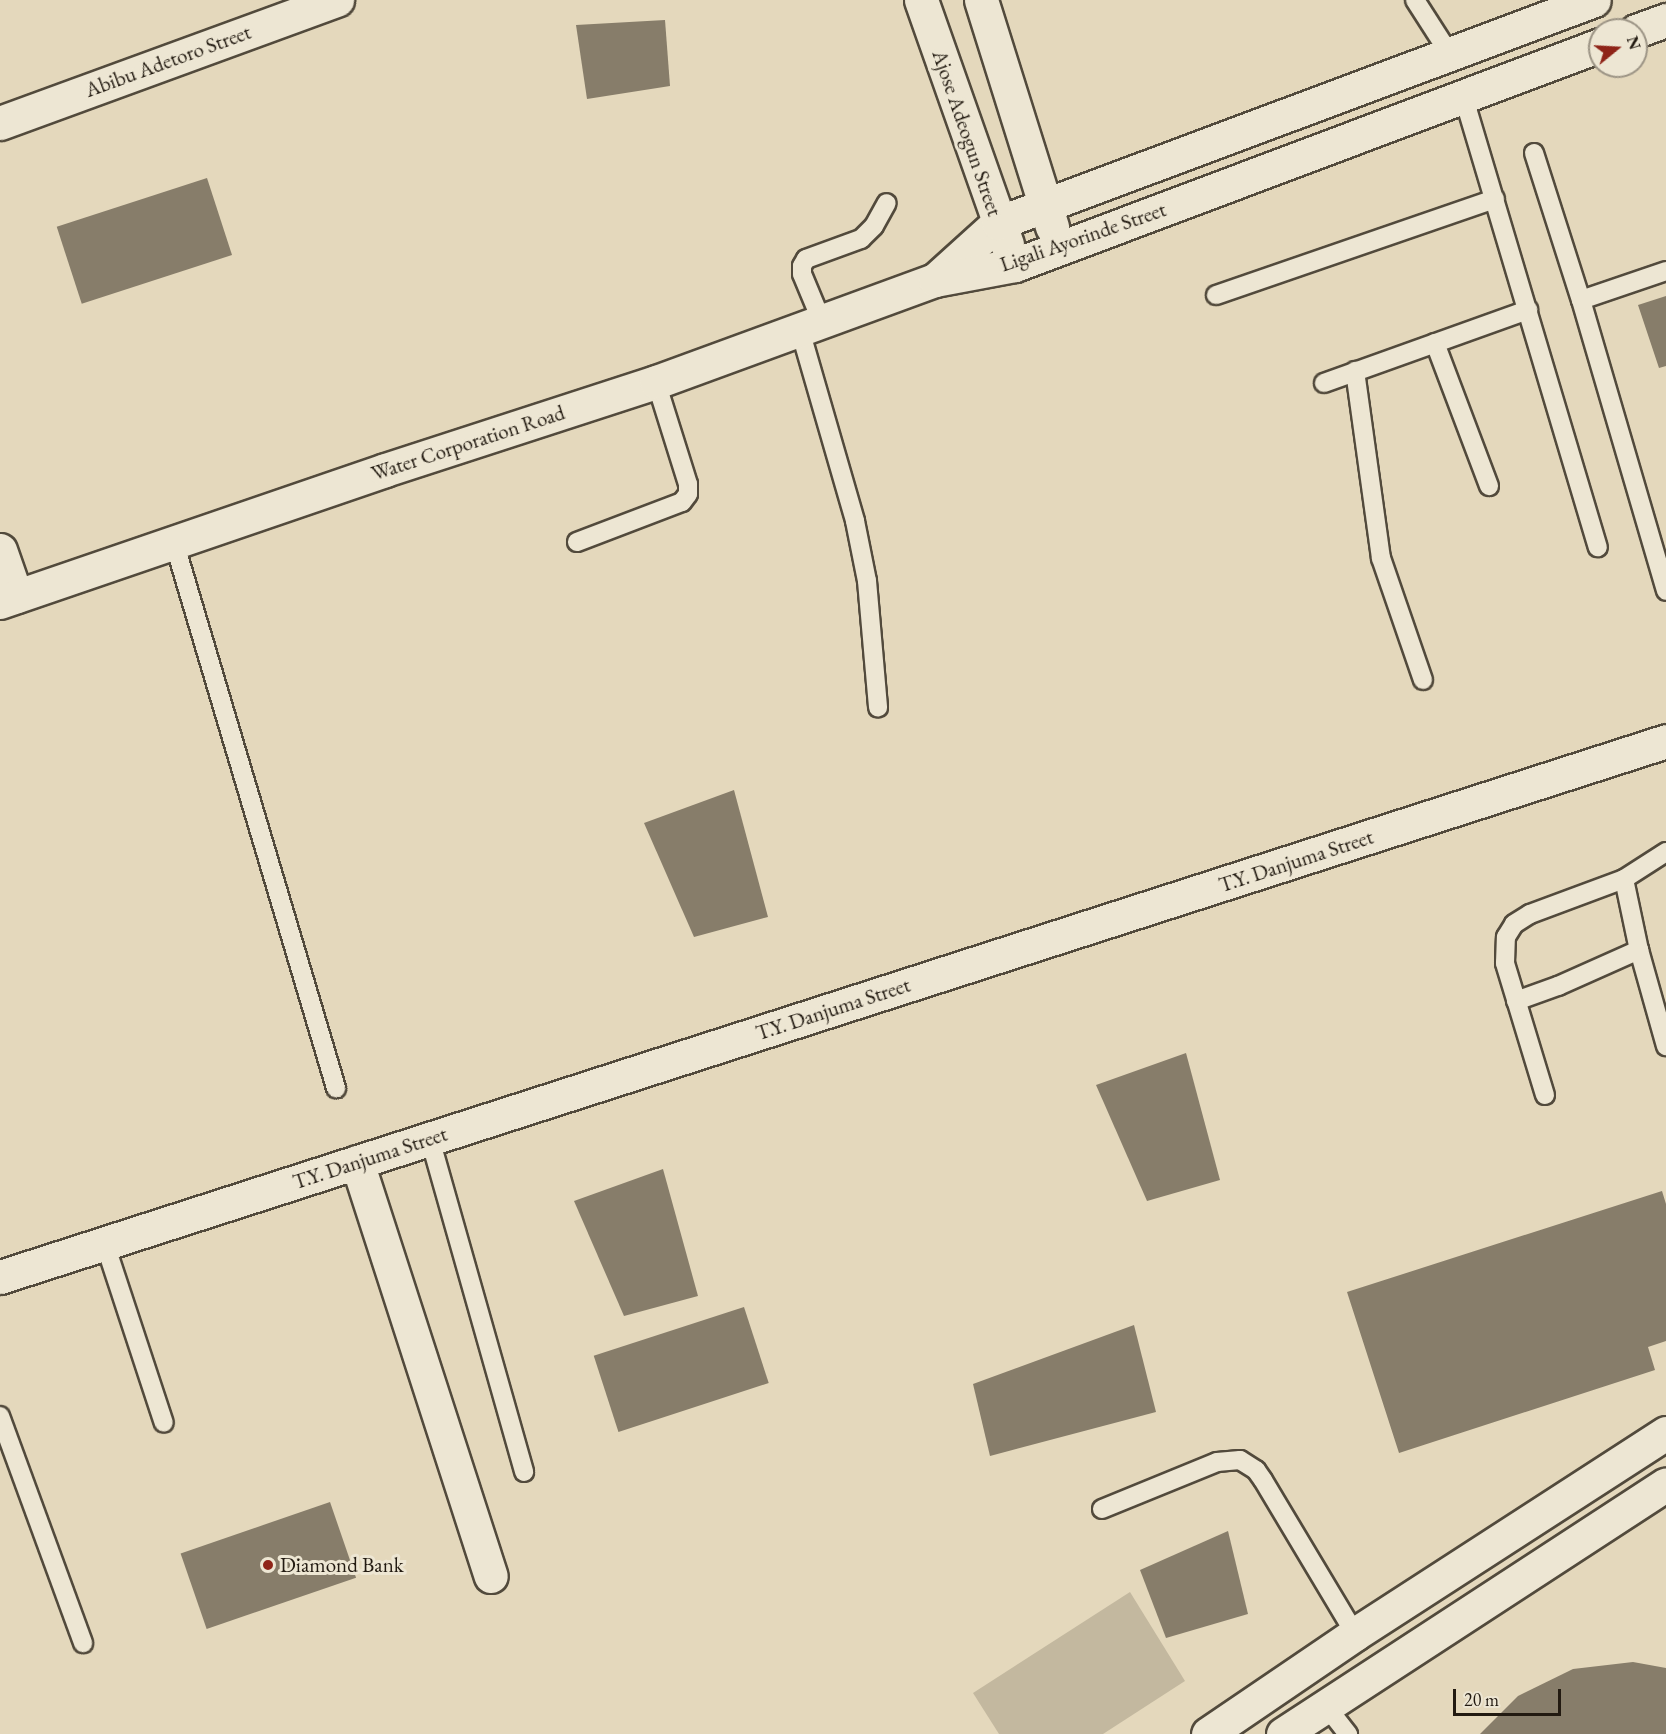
<!DOCTYPE html>
<style>
body{margin:0}
#map{position:relative;width:1666px;height:1734px;overflow:hidden;background:#e4d8bc;font-family:"EB Garamond",serif}
div>[style]{position:absolute}
.green>*{inset:0;background:#c3b89f}
.building>*{inset:0;background:#877d6a;transform-origin:0 0}
.roads{filter:drop-shadow(2px 0 #524a3c) drop-shadow(-2px 0 #524a3c) drop-shadow(0 2px #524a3c) drop-shadow(0 -2px #524a3c)}
.service>*{height:18px;margin:-9px;padding:0 9px;transform-origin:9px;border-radius:9px;background:#ede6d3}
.minor>*{height:33px;margin:-16.5px;padding:0 16.5px;transform-origin:16.5px;border-radius:16.5px;background:#ede6d3}
.tertiary>*{height:33px;margin:-16.5px;padding:0 16.5px;transform-origin:16.5px;border-radius:16.5px;background:#ede6d3}
.dots>*{width:16px;height:16px;translate:-50% -50%;box-sizing:border-box;border:3px solid #ede6d3;border-radius:50%}
span{translate:-50% -50%;white-space:nowrap;text-align:center;line-height:1.15;-webkit-text-stroke:6px #ede6d3;paint-order:stroke}
.street-label{font-size:21px;color:#221a11}
.poi-label{font-size:21px;color:#221a11}
.left{translate:0 -50%;text-align:left}
.north{position:absolute;left:1588px;top:18px;width:60px;height:60px;box-sizing:border-box;background:#ede6d3;border:2px solid #9c9485;border-radius:50%;rotate:72deg;font-size:16px;font-weight:700;line-height:24px;text-align:center;color:#221a11}
.north::after{content:'';display:block;margin:auto;width:21px;height:27px;background:#8f2418;clip-path:polygon(50% 0,100% 100%,50% 72%,0 100%)}
.scale{position:absolute;left:1453px;top:1689px;width:108px;height:27px;box-sizing:border-box;border:3px solid #221a11;border-top:0;padding-left:8px;font-size:18px;line-height:21px;white-space:nowrap;color:#221a11;-webkit-text-stroke:4px #ede6d3;paint-order:stroke}
</style>
<div id="map">
<div class="green">
<i style="clip-path:polygon(1130px 1592px,1185px 1681px,1103px 1734px,999px 1734px,973px 1693px)"></i>
</div>
<div class="building">
<i style="clip-path:polygon(665px 20px,670px 86px,587px 99px,576px 25px)"></i>
<i style="left:207px;top:178px;width:81px;height:158px;rotate:72deg"></i>
<i style="clip-path:polygon(1666px 296px,1666px 366px,1659px 368px,1638px 305px)"></i>
<i style="clip-path:polygon(734px 790px,768px 917px,694px 937px,644px 823px)"></i>
<i style="clip-path:polygon(1186px 1053px,1220px 1180px,1147px 1201px,1096px 1085px)"></i>
<i style="clip-path:polygon(663px 1169px,698px 1296px,624px 1316px,574px 1201px)"></i>
<i style="clip-path:polygon(1662px 1191px,1666px 1204px,1666px 1341px,1648px 1347px,1655px 1370px,1399px 1453px,1347px 1292px)"></i>
<i style="left:744px;top:1307px;width:80px;height:158px;rotate:72deg"></i>
<i style="clip-path:polygon(1134px 1325px,1156px 1412px,990px 1456px,973px 1384px)"></i>
<i style="left:330px;top:1502px;width:80px;height:158px;rotate:71deg"></i>
<i style="clip-path:polygon(1228px 1531px,1248px 1614px,1166px 1638px,1140px 1570px)"></i>
<i style="clip-path:polygon(1633px 1662px,1666px 1668px,1666px 1734px,1480px 1734px,1518px 1696px,1573px 1669px)"></i>
</div>
<div class="roads">
<div class="service">
<i style="left:1415px;top:0;width:63px;rotate:57.3deg"></i>
<i style="left:1463px;top:95px;width:472px;rotate:73.4deg"></i>
<i style="left:1534px;top:153px;width:154px;rotate:72.3deg"></i>
<i style="left:1581px;top:300px;width:303px;rotate:73.7deg"></i>
<i style="left:1216px;top:295px;width:295px;rotate:-19deg"></i>
<i style="left:1581px;top:300px;width:90px;rotate:-18.8deg"></i>
<i style="left:822px;top:322px;width:52px;rotate:-112.6deg"></i>
<i style="left:802px;top:274px;width:8px;rotate:-90deg"></i>
<i style="left:802px;top:266px;width:8px;rotate:-60deg"></i>
<i style="left:806px;top:259px;width:59px;rotate:-20deg"></i>
<i style="left:861px;top:239px;width:18px;rotate:-45deg"></i>
<i style="left:874px;top:226px;width:26px;rotate:-61deg"></i>
<i style="left:800px;top:330px;width:199px;rotate:73.9deg"></i>
<i style="left:855px;top:521px;width:61px;rotate:78.7deg"></i>
<i style="left:867px;top:581px;width:127px;rotate:85deg"></i>
<i style="left:1435px;top:343px;width:153px;rotate:69.3deg"></i>
<i style="left:1355px;top:371px;width:189px;rotate:82.1deg"></i>
<i style="left:1381px;top:558px;width:129px;rotate:71deg"></i>
<i style="left:1324px;top:383px;width:217px;rotate:-19.7deg"></i>
<i style="left:174px;top:542px;width:570px;rotate:73.47deg"></i>
<i style="left:577px;top:542px;width:112px;rotate:-20.9deg"></i>
<i style="left:682px;top:502px;width:10px;rotate:-53deg"></i>
<i style="left:688px;top:494px;width:10px;rotate:-90deg"></i>
<i style="left:688px;top:484px;width:107px;rotate:-107.4deg"></i>
<i style="left:1624px;top:879px;width:73px;rotate:78.1deg"></i>
<i style="left:1639px;top:950px;width:100px;rotate:74.3deg"></i>
<i style="left:1516px;top:1001px;width:45px;rotate:-19.7deg"></i>
<i style="left:1558px;top:986px;width:89px;rotate:-24deg"></i>
<i style="left:1545px;top:1095px;width:138px;rotate:-106.9deg"></i>
<i style="left:1505px;top:963px;width:26px;rotate:-88deg"></i>
<i style="left:1506px;top:937px;width:15px;rotate:-58deg"></i>
<i style="left:1514px;top:924px;width:19px;rotate:-32deg"></i>
<i style="left:1530px;top:914px;width:100px;rotate:-20.4deg"></i>
<i style="left:1624px;top:879px;width:50px;rotate:-32.7deg"></i>
<i style="left:430px;top:1139px;width:346px;rotate:74.2deg"></i>
<i style="left:105px;top:1244px;width:188px;rotate:71.8deg"></i>
<i style="left:0;top:1416px;width:242px;rotate:69.9deg"></i>
<i style="left:1102px;top:1509px;width:124px;rotate:-22.2deg"></i>
<i style="left:1217px;top:1462px;width:23px;rotate:-5deg"></i>
<i style="left:1240px;top:1460px;width:19px;rotate:32deg"></i>
<i style="left:1256px;top:1470px;width:12px;rotate:55deg"></i>
<i style="left:1263px;top:1480px;width:179px;rotate:59.1deg"></i>
<i style="left:1326px;top:1706px;width:36px;rotate:52deg"></i>
</div>
<div class="minor">
<i style="left:0;top:123px;width:359px;rotate:-20.1deg"></i>
<i style="left:0;top:550px;width:49px;rotate:70.8deg"></i>
<i style="left:357px;top:1162px;width:435px;rotate:72.1deg"></i>
<i style="left:0;top:1277px;width:1750px;rotate:-17.83deg"></i>
</div>
<div class="tertiary">
<i style="left:921px;top:0;width:259px;rotate:70.6deg"></i>
<i style="left:981px;top:0;width:238px;rotate:72.6deg"></i>
<i style="left:1636px;top:31px;width:32px;rotate:-20deg"></i>
<i style="left:935px;top:280px;width:85px;rotate:-42.1deg"></i>
<i style="left:998px;top:223px;width:636px;rotate:-20.51deg"></i>
<i style="left:0;top:602px;width:407px;rotate:-18.9deg"></i>
<i style="left:385px;top:470px;width:285px;rotate:-18deg"></i>
<i style="left:656px;top:382px;width:297px;rotate:-20.1deg"></i>
<i style="left:935px;top:280px;width:81px;rotate:-10.6deg"></i>
<i style="left:1015px;top:265px;width:625px;rotate:-20.61deg"></i>
<i style="left:1208px;top:1734px;width:178px;rotate:-34.2deg"></i>
<i style="left:1355px;top:1634px;width:370px;rotate:-32.9deg"></i>
<i style="left:1283px;top:1734px;width:457px;rotate:-33.1deg"></i>
</div>
</div>
<div class="dots">
<i style="left:268px;top:1565px;background:#8f2418"></i>
</div>
<div class="street-label">
<span style="left:168px;top:61px;rotate:-20deg">Abibu Adetoro Street</span>
<span style="left:967px;top:133px;rotate:71deg">Ajose Adeogun Street</span>
<span style="left:1083px;top:237px;rotate:-19deg">Ligali Ayorinde Street</span>
<span style="left:468px;top:443px;rotate:-18deg">Water Corporation Road</span>
<span style="left:1296px;top:861px;rotate:-18deg">T.Y. Danjuma Street</span>
<span style="left:833px;top:1009px;rotate:-18deg">T.Y. Danjuma Street</span>
<span style="left:370px;top:1158px;rotate:-18deg">T.Y. Danjuma Street</span>
</div>
<div class="poi-label">
<span class="left" style="left:280px;top:1565px">Diamond Bank</span>
</div>
<div class="north">N</div>
<div class="scale">20 m</div>
</div>
